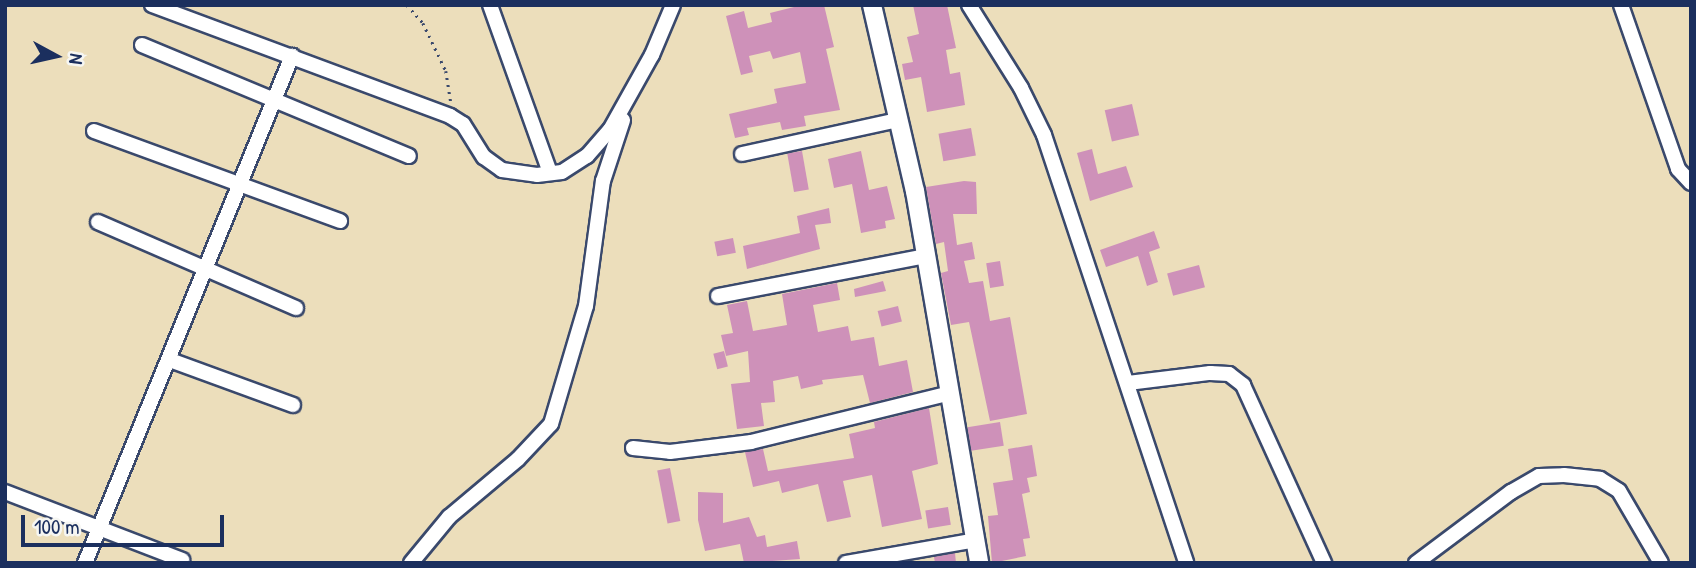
<!DOCTYPE html>
<style>
body{margin:0}
#map{position:relative;width:1696px;height:568px;overflow:hidden;background:#ecdebb;font-family:"Patrick Hand",sans-serif}
div>[style]{position:absolute}
.building>*{inset:0;background:#ce91b9;transform-origin:0 0}
.path>*{height:2.5px;margin-top:-1.25px;transform-origin:0;background:repeating-linear-gradient(90deg,#3a496c 0 2px,transparent 0 7px)}
.roads{filter:drop-shadow(2px 0 #3a496c) drop-shadow(-2px 0 #3a496c) drop-shadow(0 2px #3a496c) drop-shadow(0 -2px #3a496c)}
.minor>*{height:14px;margin:-7px;padding:0 7px;transform-origin:7px;border-radius:7px;background:#fff}
.tertiary>*{height:18px;margin:-9px;padding:0 9px;transform-origin:9px;border-radius:9px;background:#fff}
span{translate:-50% -50%;white-space:nowrap;text-align:center;line-height:1.15;-webkit-text-stroke:7px #f6f6f2;paint-order:stroke}
.frame{position:absolute;inset:0;border:7px solid #1b2f5e;pointer-events:none}
.north{position:absolute;left:21px;top:21px;width:70px;height:70px;-webkit-text-stroke:5px #f6f6f2;paint-order:stroke;rotate:98deg;font-size:19px;font-weight:700;line-height:28px;text-align:center;color:#1b2f5e}
.north::after{content:'';display:block;margin:auto;width:24px;height:32px;background:#1b2f5e;clip-path:polygon(50% 0,100% 100%,50% 72%,0 100%)}
.scale{position:absolute;left:21px;top:515px;width:203px;height:32px;box-sizing:border-box;border:4px solid #1b2f5e;border-top:0;padding-left:9px;font-size:21px;line-height:24px;white-space:nowrap;color:#1b2f5e;-webkit-text-stroke:5px #f6f6f2;paint-order:stroke}
</style>
<div id="map">
<div class="building">
<i style="clip-path:polygon(802px 5px,824px 5px,834px 47px,826px 49px,840px 110px,804px 116px,806px 126px,782px 130px,780px 122px,747px 128px,749px 135px,735px 138px,729px 114px,777px 103px,774px 89px,806px 83px,800px 52px,773px 59px,770px 51px,749px 56px,753px 72px,741px 75px,726px 16px,744px 11px,748px 28px,772px 22px,770px 13px)"></i>
<i style="clip-path:polygon(913px 5px,947px 5px,956px 48px,946px 50px,950px 74px,960px 72px,965px 105px,927px 112px,921px 77px,905px 80px,902px 64px,913px 62px,907px 37px,919px 34px)"></i>
<i style="left:1132px;top:104px;width:32px;height:28px;rotate:77deg"></i>
<i style="left:971px;top:128px;width:28px;height:33px;rotate:80deg"></i>
<i style="clip-path:polygon(1092px 149px,1098px 174px,1126px 166px,1133px 187px,1090px 201px,1077px 153px)"></i>
<i style="left:802px;top:151px;width:39px;height:15px;rotate:80deg"></i>
<i style="clip-path:polygon(861px 151px,869px 190px,887px 186px,895px 219px,885px 221px,886px 228px,861px 233px,852px 184px,834px 188px,828px 159px)"></i>
<i style="clip-path:polygon(964px 181px,976px 182px,977px 214px,953px 214px,957px 245px,972px 242px,975px 259px,964px 261px,969px 283px,983px 281px,990px 321px,1010px 317px,1027px 414px,990px 421px,969px 322px,951px 325px,941px 273px,948px 271px,944px 242px,936px 244px,926px 187px)"></i>
<i style="clip-path:polygon(829px 208px,831px 223px,815px 225px,820px 249px,747px 269px,743px 246px,800px 233px,797px 216px)"></i>
<i style="clip-path:polygon(1154px 231px,1160px 248px,1149px 252px,1158px 282px,1147px 286px,1138px 256px,1106px 267px,1100px 250px)"></i>
<i style="left:733px;top:238px;width:15px;height:19px;rotate:79deg"></i>
<i style="left:1000px;top:261px;width:25px;height:14px;rotate:81deg"></i>
<i style="left:1199px;top:265px;width:23px;height:33px;rotate:75deg"></i>
<i style="clip-path:polygon(883px 281px,886px 291px,855px 297px,854px 289px)"></i>
<i style="clip-path:polygon(837px 283px,840px 300px,813px 305px,818px 332px,848px 326px,851px 341px,874px 337px,879px 366px,907px 360px,913px 392px,870px 403px,863px 375px,822px 380px,823px 384px,801px 389px,798px 376px,773px 381px,775px 402px,761px 403px,764px 426px,737px 429px,731px 384px,750px 382px,748px 351px,726px 356px,721px 335px,733px 333px,727px 305px,747px 301px,753px 331px,787px 325px,782px 294px)"></i>
<i style="left:898px;top:306px;width:16px;height:21px;rotate:76deg"></i>
<i style="left:724px;top:351px;width:16px;height:11px;rotate:76deg"></i>
<i style="clip-path:polygon(929px 408px,938px 464px,912px 471px,922px 519px,882px 527px,872px 475px,843px 481px,851px 517px,827px 522px,818px 484px,782px 493px,779px 481px,753px 487px,745px 452px,763px 449px,768px 471px,854px 458px,849px 434px,875px 428px,874px 422px)"></i>
<i style="left:1000px;top:422px;width:24px;height:33px;rotate:81deg"></i>
<i style="clip-path:polygon(1032px 445px,1037px 476px,1027px 478px,1030px 492px,1022px 494px,1030px 538px,1023px 539px,1026px 556px,992px 563px,988px 516px,998px 515px,993px 483px,1013px 480px,1008px 449px)"></i>
<i style="left:670px;top:468px;width:54px;height:13px;rotate:79deg"></i>
<i style="clip-path:polygon(698px 492px,723px 493px,723px 523px,749px 517px,757px 537px,765px 535px,767px 547px,797px 541px,800px 559px,744px 563px,740px 544px,705px 551px,698px 520px)"></i>
<i style="left:948px;top:507px;width:18px;height:23px;rotate:81deg"></i>
<i style="clip-path:polygon(955px 553px,956px 563px,935px 563px,934px 557px)"></i>
</div>
<div class="path">
<i style="left:407px;top:5px;width:24px;rotate:48deg"></i>
<i style="left:423px;top:23px;width:53px;rotate:64.4deg"></i>
<i style="left:446px;top:71px;width:31px;rotate:81deg"></i>
</div>
<div class="roads">
<div class="minor">
<i style="left:152px;top:5px;width:318px;rotate:20.4deg"></i>
<i style="left:450px;top:116px;width:15px;rotate:32deg"></i>
<i style="left:463px;top:124px;width:39px;rotate:58deg"></i>
<i style="left:484px;top:157px;width:22px;rotate:36deg"></i>
<i style="left:502px;top:170px;width:35px;rotate:8deg"></i>
<i style="left:537px;top:175px;width:25px;rotate:-7deg"></i>
<i style="left:562px;top:172px;width:30px;rotate:-33deg"></i>
<i style="left:587px;top:156px;width:35px;rotate:-49deg"></i>
<i style="left:610px;top:130px;width:86px;rotate:-60.8deg"></i>
<i style="left:652px;top:55px;width:54px;rotate:-67.2deg"></i>
<i style="left:490px;top:5px;width:178px;rotate:70.3deg"></i>
<i style="left:969px;top:5px;width:98px;rotate:57.9deg"></i>
<i style="left:1021px;top:88px;width:52px;rotate:63.9deg"></i>
<i style="left:1044px;top:135px;width:451px;rotate:71.6deg"></i>
<i style="left:1621px;top:5px;width:174px;rotate:70.8deg"></i>
<i style="left:1678px;top:169px;width:19px;rotate:47deg"></i>
<i style="left:142px;top:45px;width:289px;rotate:22.6deg"></i>
<i style="left:94px;top:131px;width:262px;rotate:20.1deg"></i>
<i style="left:742px;top:154px;width:160px;rotate:-12.3deg"></i>
<i style="left:98px;top:222px;width:216px;rotate:23.5deg"></i>
<i style="left:718px;top:296px;width:212px;rotate:-10.9deg"></i>
<i style="left:170px;top:360px;width:131px;rotate:20.1deg"></i>
<i style="left:1128px;top:383px;width:83px;rotate:-7deg"></i>
<i style="left:1210px;top:373px;width:19px;rotate:3deg"></i>
<i style="left:1229px;top:374px;width:18px;rotate:38deg"></i>
<i style="left:1243px;top:385px;width:196px;rotate:65.5deg"></i>
<i style="left:633px;top:448px;width:37px;rotate:6deg"></i>
<i style="left:670px;top:452px;width:82px;rotate:-7deg"></i>
<i style="left:751px;top:442px;width:205px;rotate:-13.8deg"></i>
<i style="left:5px;top:492px;width:190px;rotate:21deg"></i>
<i style="left:85px;top:563px;width:548px;rotate:-67.79deg"></i>
<i style="left:411px;top:563px;width:60px;rotate:-50.4deg"></i>
<i style="left:449px;top:517px;width:90px;rotate:-40deg"></i>
<i style="left:518px;top:459px;width:48px;rotate:-46.7deg"></i>
<i style="left:551px;top:424px;width:123px;rotate:-73.5deg"></i>
<i style="left:586px;top:306px;width:126px;rotate:-82.3deg"></i>
<i style="left:603px;top:181px;width:64px;rotate:-71.8deg"></i>
<i style="left:846px;top:563px;width:132px;rotate:-10deg"></i>
<i style="left:1416px;top:563px;width:119px;rotate:-36.8deg"></i>
<i style="left:1511px;top:492px;width:32px;rotate:-30deg"></i>
<i style="left:1539px;top:476px;width:25px;rotate:-2deg"></i>
<i style="left:1564px;top:475px;width:36px;rotate:6deg"></i>
<i style="left:1600px;top:479px;width:22px;rotate:32deg"></i>
<i style="left:1619px;top:491px;width:83px;rotate:59.7deg"></i>
</div>
<div class="tertiary">
<i style="left:872px;top:5px;width:191px;rotate:77deg"></i>
<i style="left:915px;top:191px;width:377px;rotate:80.2deg"></i>
</div>
</div>
<div class="frame"></div>
<div class="north">N</div>
<div class="scale">100 m</div>
</div>
